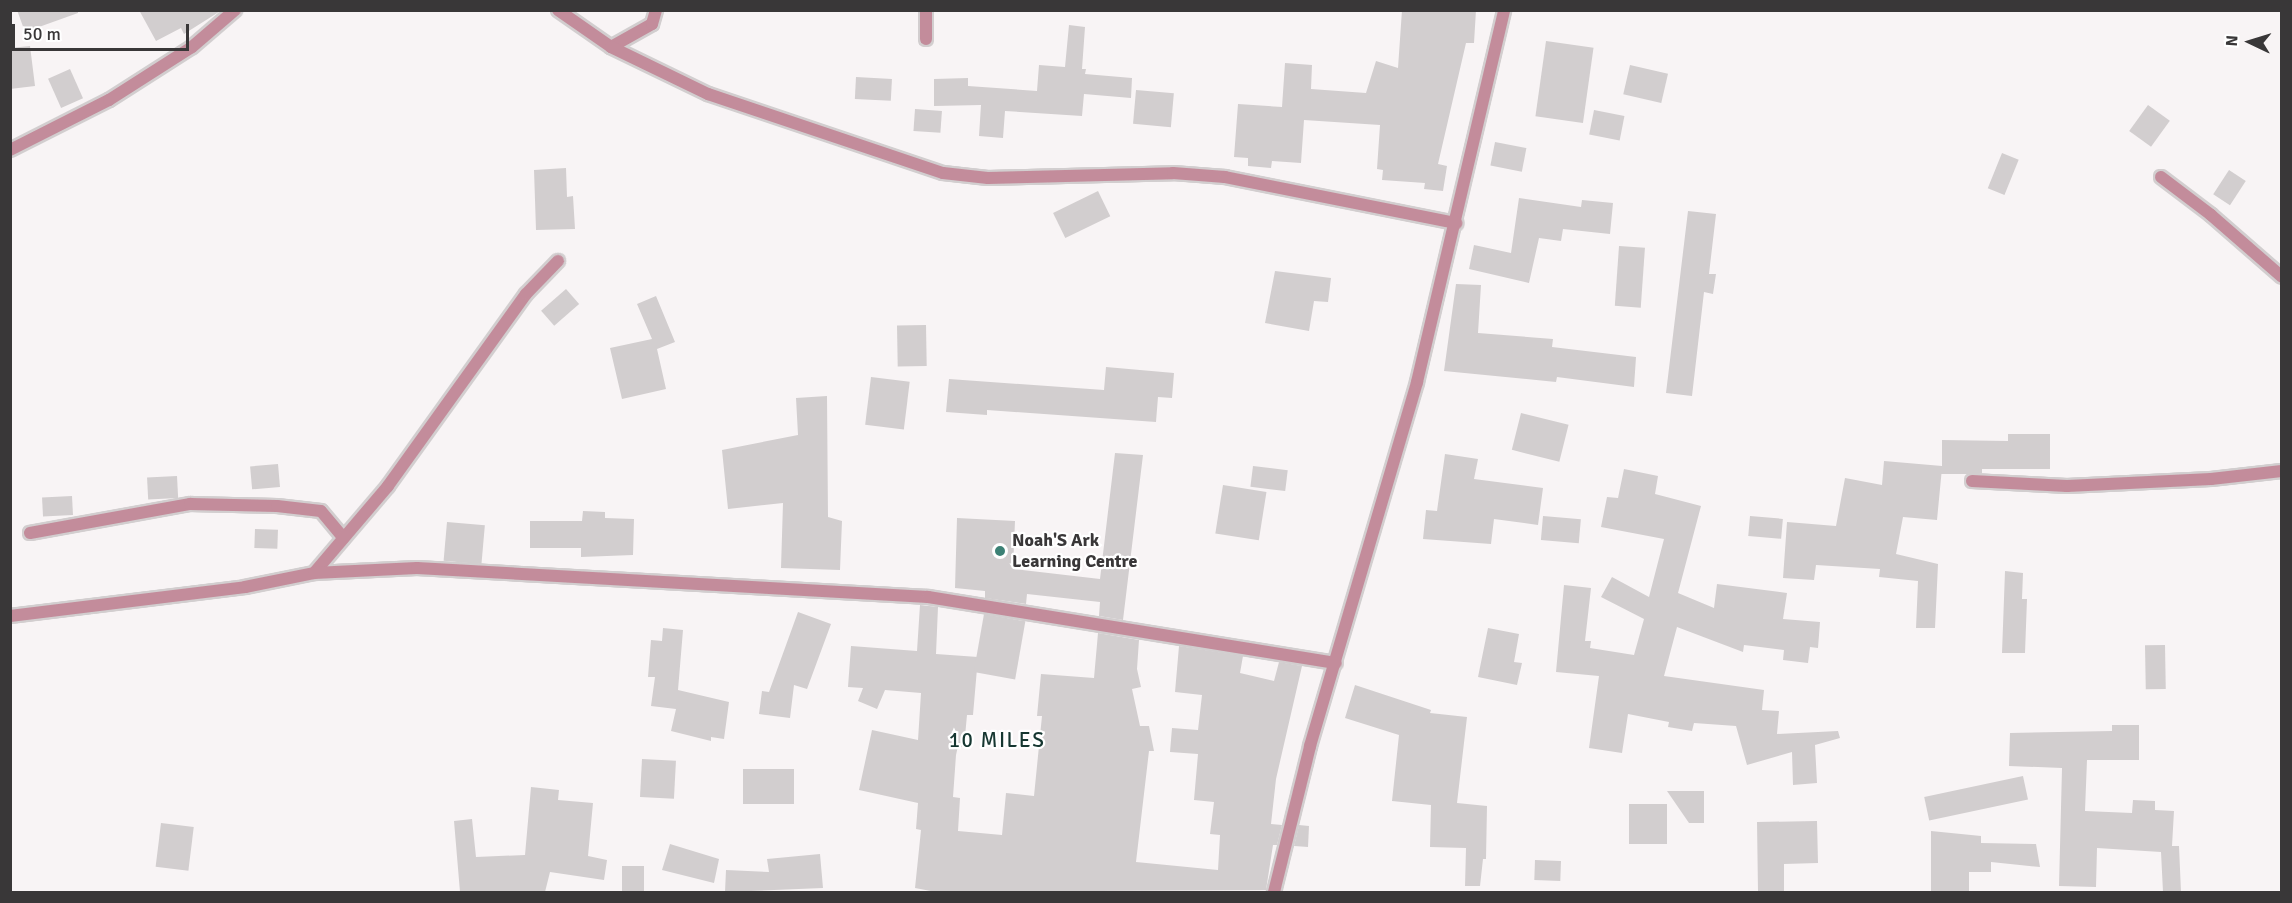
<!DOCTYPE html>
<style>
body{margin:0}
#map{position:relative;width:2292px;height:903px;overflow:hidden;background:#f8f4f5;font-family:Signika,sans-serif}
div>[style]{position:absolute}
.building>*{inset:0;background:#d2cecf;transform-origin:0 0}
.roads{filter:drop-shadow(2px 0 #d2cecf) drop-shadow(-2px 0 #d2cecf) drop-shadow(0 2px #d2cecf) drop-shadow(0 -2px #d2cecf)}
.service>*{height:12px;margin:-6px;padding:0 6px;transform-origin:6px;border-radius:6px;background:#c38c9b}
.minor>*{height:12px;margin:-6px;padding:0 6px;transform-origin:6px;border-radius:6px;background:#c38c9b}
.dots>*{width:16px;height:16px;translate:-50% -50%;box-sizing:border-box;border:3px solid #fff;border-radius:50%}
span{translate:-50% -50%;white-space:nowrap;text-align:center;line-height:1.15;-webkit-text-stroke:4.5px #fff;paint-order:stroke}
.poi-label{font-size:18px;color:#393738;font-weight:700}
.left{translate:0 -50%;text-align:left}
.quarter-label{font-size:21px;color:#163731;letter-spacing:1.5px}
.frame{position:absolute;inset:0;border:12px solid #393738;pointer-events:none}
.north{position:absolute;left:2220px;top:12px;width:60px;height:60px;-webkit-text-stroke:4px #fff;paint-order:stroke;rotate:274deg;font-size:16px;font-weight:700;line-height:24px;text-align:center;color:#393738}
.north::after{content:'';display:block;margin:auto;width:21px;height:27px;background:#393738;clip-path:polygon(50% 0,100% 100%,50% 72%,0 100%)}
.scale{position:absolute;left:12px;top:24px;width:177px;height:27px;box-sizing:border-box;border:3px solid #393738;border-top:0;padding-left:8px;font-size:18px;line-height:21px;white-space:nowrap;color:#393738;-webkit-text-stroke:4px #fff;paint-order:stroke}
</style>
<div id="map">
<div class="building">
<i style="clip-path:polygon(17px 10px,78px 10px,78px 13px,25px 32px)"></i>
<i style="clip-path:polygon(139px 10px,222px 10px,184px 34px,181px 28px,156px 41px)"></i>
<i style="clip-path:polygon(1402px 10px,1476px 10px,1474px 43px,1466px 43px,1438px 164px,1447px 166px,1443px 191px,1424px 189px,1425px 183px,1382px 180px,1383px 170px,1377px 169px,1380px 125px,1304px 120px,1301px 163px,1272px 161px,1271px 168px,1248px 166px,1248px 158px,1234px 157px,1238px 104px,1282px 107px,1285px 63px,1312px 65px,1311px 89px,1366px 93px,1376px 61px,1398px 68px)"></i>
<i style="clip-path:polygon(1069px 25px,1085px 27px,1082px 69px,1086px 69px,1085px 74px,1132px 78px,1131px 98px,1084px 94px,1082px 116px,1005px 111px,1003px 138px,979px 136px,981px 105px,934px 106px,934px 79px,968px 78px,968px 86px,1037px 91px,1039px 65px,1065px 67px)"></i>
<i style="left:1546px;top:41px;width:48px;height:76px;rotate:8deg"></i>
<i style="clip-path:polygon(30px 46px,35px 86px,10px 89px,10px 48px)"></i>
<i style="left:1630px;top:65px;width:39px;height:30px;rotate:13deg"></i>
<i style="left:70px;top:69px;width:32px;height:24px;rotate:66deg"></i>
<i style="left:856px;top:77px;width:36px;height:22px;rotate:3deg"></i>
<i style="left:1136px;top:90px;width:38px;height:34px;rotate:5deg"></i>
<i style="left:2148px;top:105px;width:27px;height:32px;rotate:36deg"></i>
<i style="left:915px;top:109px;width:27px;height:22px;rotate:4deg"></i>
<i style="left:1594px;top:110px;width:31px;height:25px;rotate:11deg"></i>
<i style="left:1495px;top:142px;width:32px;height:24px;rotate:11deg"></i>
<i style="left:2002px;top:153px;width:18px;height:38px;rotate:22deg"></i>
<i style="clip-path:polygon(566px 168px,567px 197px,573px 196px,575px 229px,536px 230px,534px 170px)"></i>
<i style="left:2229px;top:170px;width:20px;height:29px;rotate:33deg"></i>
<i style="left:1098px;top:191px;width:28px;height:50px;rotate:64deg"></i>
<i style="clip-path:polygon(1519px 198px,1581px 207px,1582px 200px,1613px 203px,1610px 234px,1563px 229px,1561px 241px,1539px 238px,1529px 283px,1469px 269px,1474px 245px,1511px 253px)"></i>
<i style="clip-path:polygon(1688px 211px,1716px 214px,1709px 274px,1716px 274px,1713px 294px,1704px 292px,1692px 396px,1666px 393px)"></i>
<i style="left:1619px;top:246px;width:26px;height:60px;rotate:4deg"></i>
<i style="clip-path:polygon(1275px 271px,1331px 278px,1328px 302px,1314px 301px,1309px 331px,1265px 323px)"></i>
<i style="clip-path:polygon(1456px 284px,1481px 285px,1478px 333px,1553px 339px,1552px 347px,1636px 357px,1634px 387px,1557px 377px,1556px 382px,1444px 371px)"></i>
<i style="left:566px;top:289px;width:20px;height:33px;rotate:49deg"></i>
<i style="clip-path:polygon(656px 296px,675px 342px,657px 349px,666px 389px,622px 399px,610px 348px,652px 339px,637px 304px)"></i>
<i style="left:926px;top:325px;width:41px;height:29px;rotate:89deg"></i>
<i style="clip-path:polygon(1106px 367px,1174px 373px,1172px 398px,1158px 397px,1156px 422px,987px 410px,987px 415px,946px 412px,949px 379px,1104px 390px)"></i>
<i style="left:871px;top:377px;width:39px;height:48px;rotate:7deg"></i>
<i style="clip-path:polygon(827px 396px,828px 517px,842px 521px,840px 570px,781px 568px,783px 503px,728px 509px,722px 450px,798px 435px,796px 398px)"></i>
<i style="left:1521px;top:413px;width:49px;height:38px;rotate:14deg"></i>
<i style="clip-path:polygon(2008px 434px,2050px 434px,2050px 469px,1982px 469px,1982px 473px,1968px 474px,1941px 474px,1942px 468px,1937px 520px,1903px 517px,1896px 554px,1938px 564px,1935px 628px,1916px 628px,1918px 581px,1879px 577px,1880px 569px,1816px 565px,1814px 580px,1783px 578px,1787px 522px,1836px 526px,1845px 478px,1882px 485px,1884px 461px,1942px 466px,1942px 440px,2008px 441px)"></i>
<i style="clip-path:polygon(1115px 453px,1143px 455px,1123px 620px,1099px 616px,1100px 602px,1027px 594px,1026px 604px,985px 598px,985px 591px,955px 588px,957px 518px,1015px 521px,1013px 569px,1100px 579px)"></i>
<i style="clip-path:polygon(1445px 454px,1478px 459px,1474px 479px,1543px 488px,1538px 525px,1494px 519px,1491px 544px,1423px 539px,1426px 510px,1437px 511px)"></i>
<i style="left:278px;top:464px;width:23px;height:28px;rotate:85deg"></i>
<i style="left:1253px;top:466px;width:35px;height:21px;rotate:7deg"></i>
<i style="clip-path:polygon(1624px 469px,1658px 476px,1655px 494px,1701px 506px,1678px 593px,1714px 608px,1717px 584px,1787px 593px,1783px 619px,1820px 622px,1818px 648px,1810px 647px,1808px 663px,1783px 660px,1784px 650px,1744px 645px,1743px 652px,1677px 627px,1664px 676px,1764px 690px,1762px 710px,1779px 711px,1777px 734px,1838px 731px,1840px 738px,1815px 745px,1817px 783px,1793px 785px,1792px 752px,1747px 765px,1736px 726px,1694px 723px,1692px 731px,1668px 727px,1669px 722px,1628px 714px,1622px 753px,1589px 748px,1599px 676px,1556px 672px,1564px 585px,1591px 588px,1585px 641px,1591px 641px,1590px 648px,1634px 655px,1644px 619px,1601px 597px,1612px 577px,1649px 597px,1664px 539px,1601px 527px,1607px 497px,1618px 498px)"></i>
<i style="left:177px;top:476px;width:22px;height:30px;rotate:87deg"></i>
<i style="left:1223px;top:485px;width:44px;height:49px;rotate:9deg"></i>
<i style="left:72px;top:496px;width:19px;height:30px;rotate:87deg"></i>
<i style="clip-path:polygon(583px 511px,605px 512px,605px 518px,634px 519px,633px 555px,581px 557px,581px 548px,530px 548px,530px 521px,582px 521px)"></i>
<i style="left:1543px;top:516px;width:38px;height:24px;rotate:5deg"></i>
<i style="left:1750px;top:516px;width:33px;height:20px;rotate:5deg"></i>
<i style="left:447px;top:522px;width:38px;height:39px;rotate:5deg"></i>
<i style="left:255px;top:529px;width:23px;height:19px;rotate:2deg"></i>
<i style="clip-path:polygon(2005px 571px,2023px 573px,2022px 599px,2027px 599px,2025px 653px,2002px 653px)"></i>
<i style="clip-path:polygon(920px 605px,938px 607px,936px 654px,978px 657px,973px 715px,967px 715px,964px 747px,958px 746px,956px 755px,953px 797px,960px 798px,958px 831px,1002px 835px,1006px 793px,1034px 796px,1042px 716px,1037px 716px,1041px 674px,1094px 678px,1098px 633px,1139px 640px,1137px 669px,1141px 687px,1132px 689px,1140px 726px,1149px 726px,1154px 751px,1149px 751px,1136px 862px,1218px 870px,1220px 835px,1210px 834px,1214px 802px,1194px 800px,1198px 754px,1170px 752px,1172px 728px,1198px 730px,1202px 695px,1175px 692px,1179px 646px,1243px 656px,1240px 673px,1274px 681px,1279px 662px,1302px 666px,1276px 779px,1271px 824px,1282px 825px,1277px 845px,1273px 845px,1266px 890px,936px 892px,915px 888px,921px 830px,916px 829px,918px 803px,859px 790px,872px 730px,918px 740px,921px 693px,885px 690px,877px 709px,858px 701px,863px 688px,848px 687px,851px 646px,917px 651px)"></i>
<i style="clip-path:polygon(798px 612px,831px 624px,807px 689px,794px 685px,790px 718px,759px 714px,762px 691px,769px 692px)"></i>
<i style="left:984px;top:614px;width:42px;height:59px;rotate:10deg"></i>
<i style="clip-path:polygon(663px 628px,683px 630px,678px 690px,729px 702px,724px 739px,711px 737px,711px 741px,671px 731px,676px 709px,651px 706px,655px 677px,648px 677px,651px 640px,662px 641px)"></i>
<i style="clip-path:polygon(1488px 628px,1519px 634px,1514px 662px,1522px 663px,1517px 685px,1478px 677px)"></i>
<i style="left:2165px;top:645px;width:44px;height:20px;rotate:89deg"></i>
<i style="clip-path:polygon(1355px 685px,1431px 710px,1430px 713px,1467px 717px,1457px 803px,1487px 806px,1486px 859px,1483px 859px,1480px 886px,1465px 886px,1466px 848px,1430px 847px,1431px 805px,1392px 801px,1399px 735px,1345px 718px)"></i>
<i style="clip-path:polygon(2112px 725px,2139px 725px,2139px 760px,2087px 760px,2085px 811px,2132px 813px,2133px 800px,2155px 801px,2155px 810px,2174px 811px,2172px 846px,2179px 846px,2181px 892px,2163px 892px,2161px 852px,2097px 848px,2096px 887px,2059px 886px,2062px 768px,2009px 766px,2010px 733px,2112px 731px)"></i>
<i style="left:642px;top:759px;width:34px;height:38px;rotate:3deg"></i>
<i style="left:743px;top:769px;width:51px;height:35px"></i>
<i style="left:2023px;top:776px;width:24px;height:101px;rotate:78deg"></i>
<i style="clip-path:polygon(531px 787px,559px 790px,558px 800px,593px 803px,588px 856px,607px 860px,604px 880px,550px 872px,545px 892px,460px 892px,454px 821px,472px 819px,476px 857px,525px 855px)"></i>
<i style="clip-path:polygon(1667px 791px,1704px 791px,1704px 823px,1689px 823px)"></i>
<i style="left:1667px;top:804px;width:40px;height:38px;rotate:90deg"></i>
<i style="clip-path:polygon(1817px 821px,1818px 863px,1784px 864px,1784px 892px,1758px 892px,1757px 822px)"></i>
<i style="left:161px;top:823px;width:33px;height:44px;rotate:7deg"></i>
<i style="clip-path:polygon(1299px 825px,1309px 826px,1308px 847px,1294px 846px)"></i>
<i style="clip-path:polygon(1931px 831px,1981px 836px,1981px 843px,2036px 844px,2040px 867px,1991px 862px,1991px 872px,1969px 872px,1969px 892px,1931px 892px)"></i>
<i style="clip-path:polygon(670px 844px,719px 859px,714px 883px,662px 870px)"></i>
<i style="clip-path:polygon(820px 854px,823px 888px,725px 892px,726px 870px,769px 872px,767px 859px)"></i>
<i style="left:1535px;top:860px;width:26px;height:20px;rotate:2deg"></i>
<i style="left:622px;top:866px;width:22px;height:26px"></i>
</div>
<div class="roads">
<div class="service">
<i style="left:611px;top:47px;width:47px;rotate:-29.3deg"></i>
<i style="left:652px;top:24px;width:15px;rotate:-74deg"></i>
</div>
<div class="minor">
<i style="left:558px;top:10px;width:65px;rotate:34.9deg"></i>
<i style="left:611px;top:47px;width:108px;rotate:25.9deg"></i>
<i style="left:708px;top:94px;width:248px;rotate:18.6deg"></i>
<i style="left:943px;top:173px;width:45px;rotate:6.3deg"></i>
<i style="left:988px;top:178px;width:185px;rotate:-1.5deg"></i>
<i style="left:1173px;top:173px;width:52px;rotate:4.4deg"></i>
<i style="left:1225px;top:177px;width:236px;rotate:11.3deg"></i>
<i style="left:926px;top:10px;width:29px;rotate:90deg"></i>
<i style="left:10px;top:150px;width:111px;rotate:-26.8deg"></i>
<i style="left:109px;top:100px;width:98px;rotate:-32.6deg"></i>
<i style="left:192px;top:47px;width:57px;rotate:-40.7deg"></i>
<i style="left:2161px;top:177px;width:63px;rotate:37.2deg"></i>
<i style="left:2211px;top:215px;width:94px;rotate:41.1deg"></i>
<i style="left:1972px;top:481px;width:95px;rotate:3deg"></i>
<i style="left:2067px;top:486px;width:144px;rotate:-2.8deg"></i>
<i style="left:2211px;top:479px;width:71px;rotate:-6.4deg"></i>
<i style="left:30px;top:533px;width:163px;rotate:-10.3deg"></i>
<i style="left:190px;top:504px;width:87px;rotate:1.3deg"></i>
<i style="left:277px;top:506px;width:44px;rotate:6.5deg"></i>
<i style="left:321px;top:511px;width:35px;rotate:50deg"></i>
<i style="left:314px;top:573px;width:114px;rotate:-49.6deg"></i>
<i style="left:388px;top:486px;width:236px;rotate:-54.3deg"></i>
<i style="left:526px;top:294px;width:46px;rotate:-45.9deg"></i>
<i style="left:10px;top:616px;width:237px;rotate:-7deg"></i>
<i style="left:245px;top:587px;width:70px;rotate:-11.5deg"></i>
<i style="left:314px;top:573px;width:103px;rotate:-2.8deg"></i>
<i style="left:417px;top:568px;width:512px;rotate:3.25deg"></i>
<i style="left:928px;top:597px;width:413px;rotate:9.2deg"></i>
<i style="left:1274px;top:892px;width:150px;rotate:-76.1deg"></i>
<i style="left:1310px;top:746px;width:379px;rotate:-73.6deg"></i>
<i style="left:1417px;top:382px;width:382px;rotate:-76.8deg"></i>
</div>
</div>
<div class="dots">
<i style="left:1000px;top:551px;background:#3c8175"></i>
</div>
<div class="poi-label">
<span class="left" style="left:1012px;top:551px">Noah'S Ark<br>Learning Centre</span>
</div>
<div class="quarter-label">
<span style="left:997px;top:740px">10 MILES</span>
</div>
<div class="frame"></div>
<div class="north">N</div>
<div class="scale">50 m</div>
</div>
